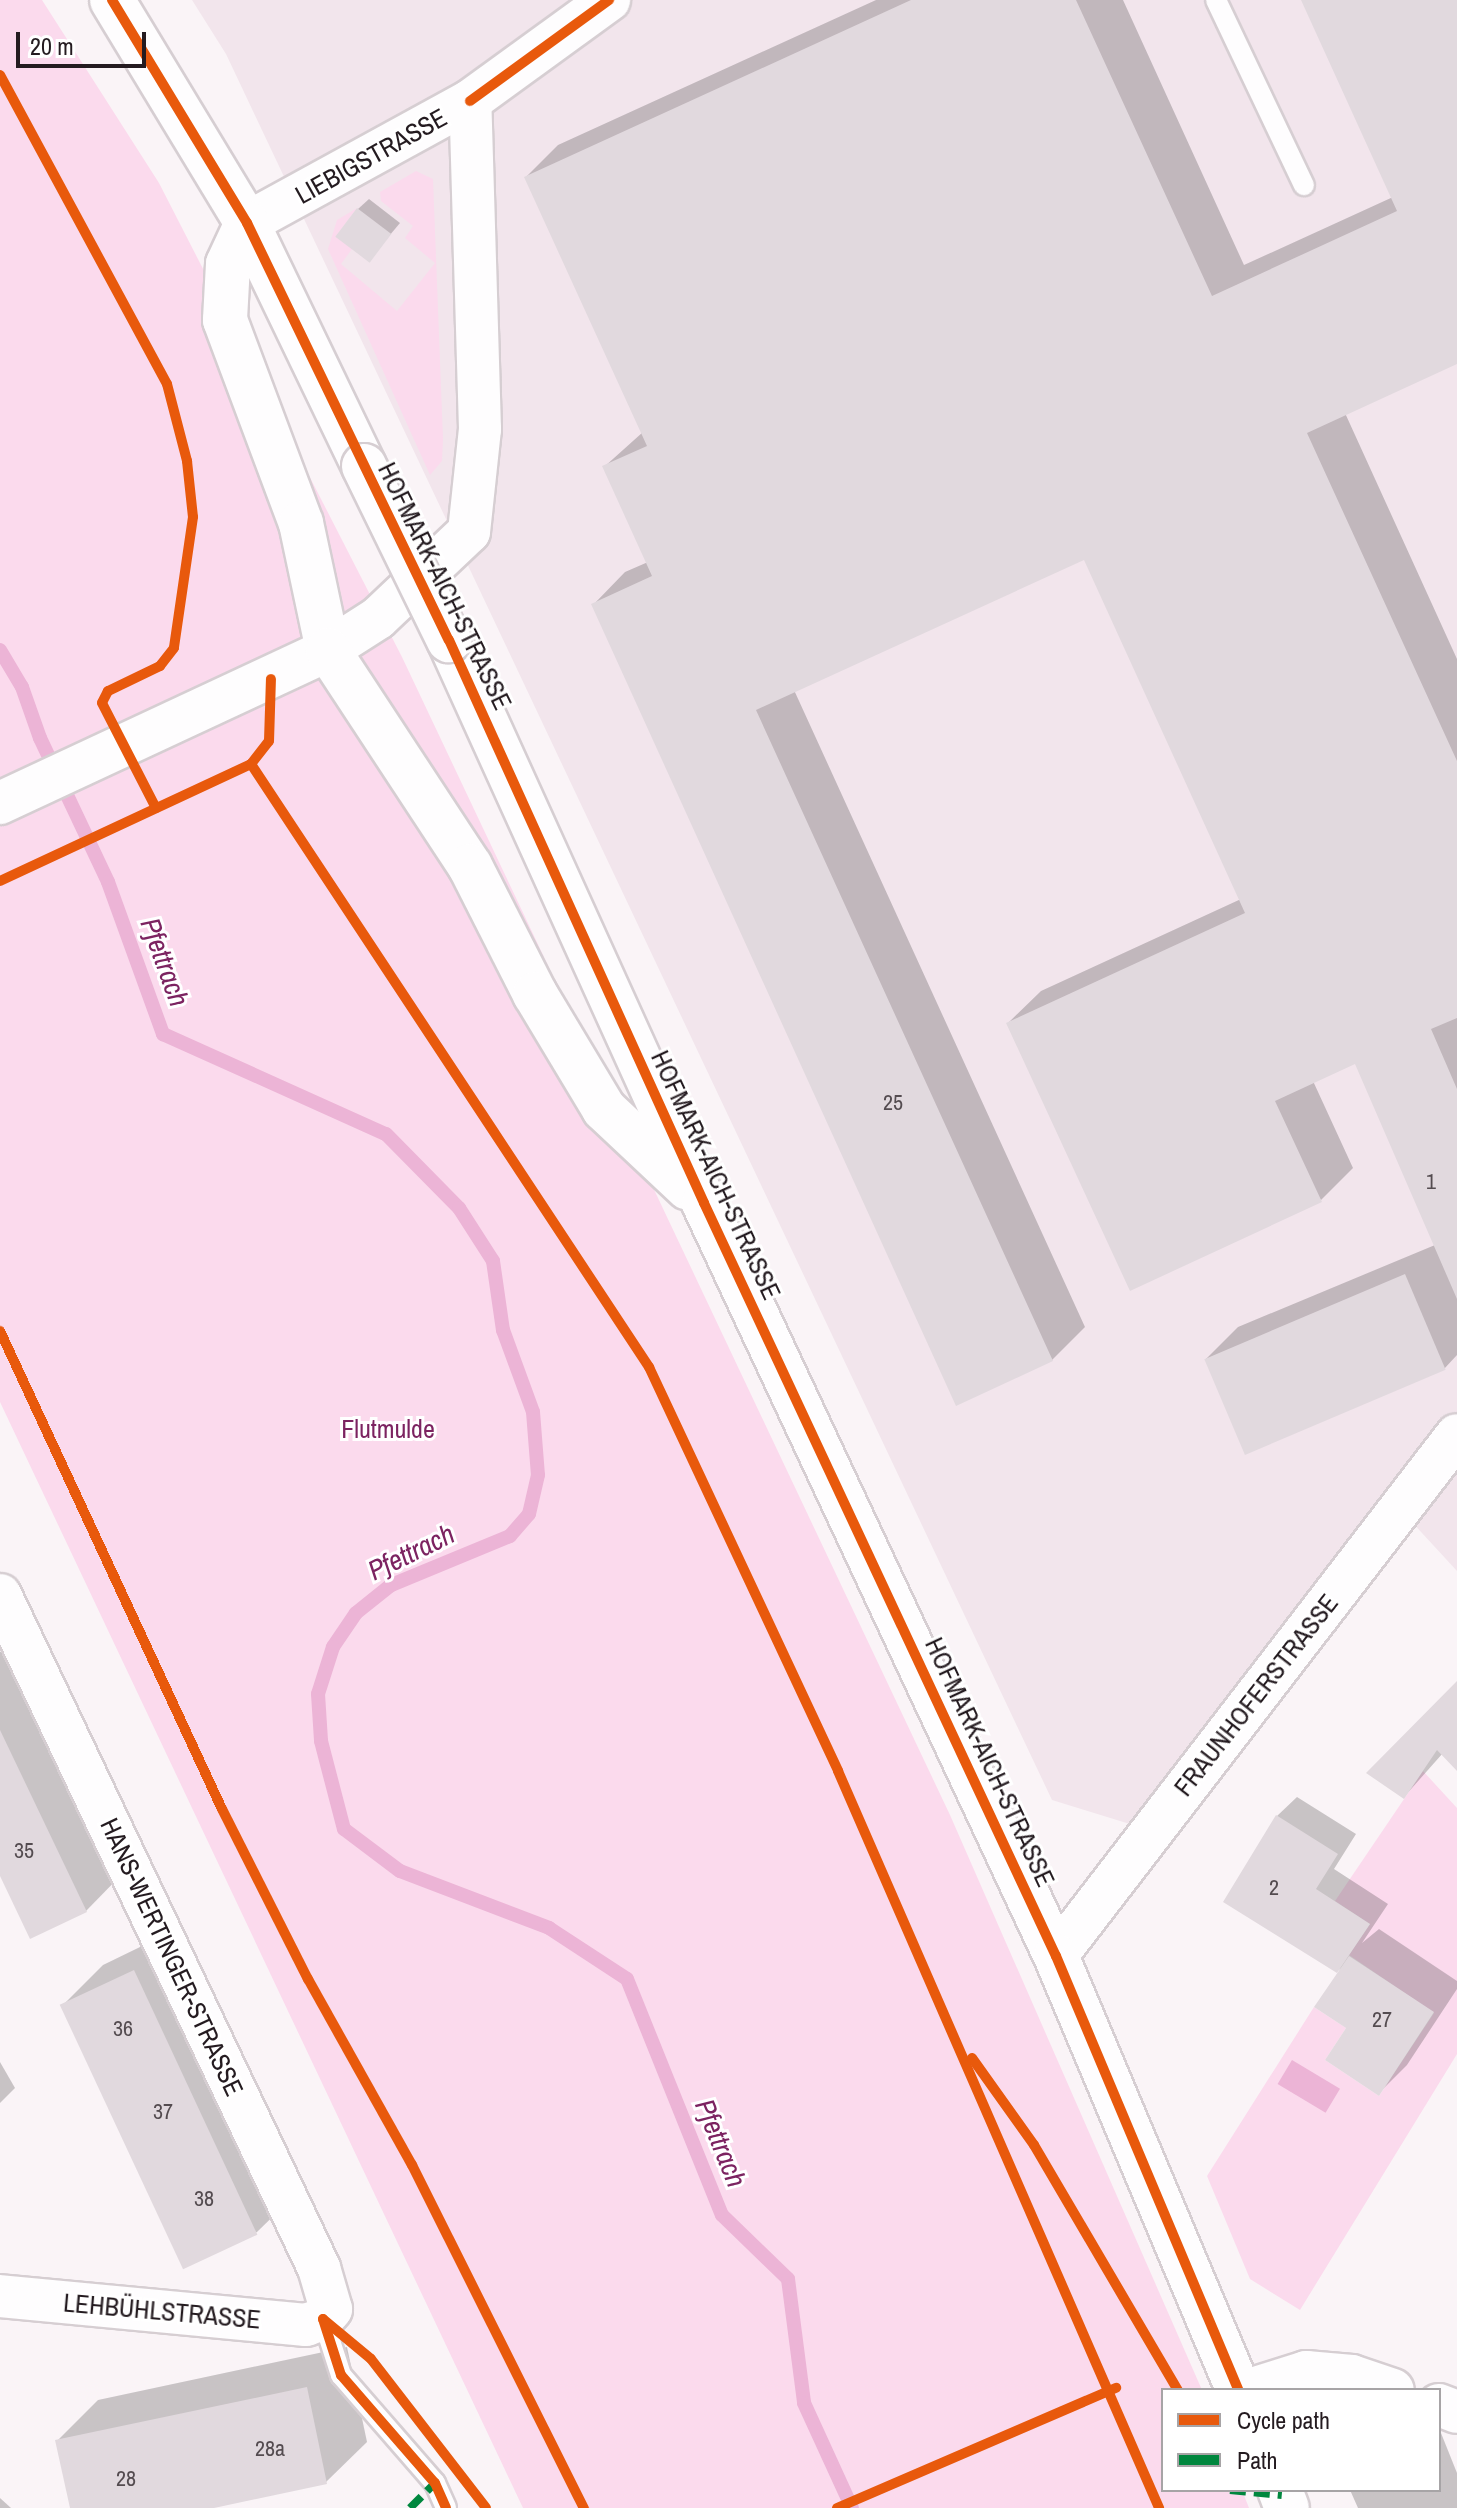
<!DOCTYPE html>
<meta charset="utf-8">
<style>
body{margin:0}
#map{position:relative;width:1457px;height:2508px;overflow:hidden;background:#faf4f7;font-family:"Archivo Narrow",sans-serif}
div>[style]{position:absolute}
.built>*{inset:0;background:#f2e5ec}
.green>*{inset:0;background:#fbdaed}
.water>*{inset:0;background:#ecb4d6;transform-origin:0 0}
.shadow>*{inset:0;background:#0003}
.stream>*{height:14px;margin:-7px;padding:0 7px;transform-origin:7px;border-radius:7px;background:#ecb4d6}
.building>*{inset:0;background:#e1d9de;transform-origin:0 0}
.roads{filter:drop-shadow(2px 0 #d6ced2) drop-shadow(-2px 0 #d6ced2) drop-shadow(0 2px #d6ced2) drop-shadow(0 -2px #d6ced2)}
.service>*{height:20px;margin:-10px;padding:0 10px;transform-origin:10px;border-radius:10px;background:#fefdfe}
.minor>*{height:42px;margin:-21px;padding:0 21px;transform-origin:21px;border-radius:21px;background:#fefdfe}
.primary>*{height:44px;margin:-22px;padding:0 22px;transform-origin:22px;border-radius:22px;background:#fefdfe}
.bridges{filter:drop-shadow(2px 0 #d6ced2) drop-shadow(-2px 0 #d6ced2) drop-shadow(0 2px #d6ced2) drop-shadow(0 -2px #d6ced2)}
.primary-bridge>*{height:44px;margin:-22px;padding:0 22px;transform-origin:22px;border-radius:22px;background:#fefdfe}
.quiet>*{height:8px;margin-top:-4px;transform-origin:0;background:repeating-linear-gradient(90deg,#00873e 0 16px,transparent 0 24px)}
.cycleway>*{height:10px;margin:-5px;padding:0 5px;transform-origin:5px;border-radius:5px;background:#e8590c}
span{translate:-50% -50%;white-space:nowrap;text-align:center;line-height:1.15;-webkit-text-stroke:6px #fff;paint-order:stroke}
.number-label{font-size:22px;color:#544c50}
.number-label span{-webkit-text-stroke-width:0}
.street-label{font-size:26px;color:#241b20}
.park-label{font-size:26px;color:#7c2361}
.water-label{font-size:28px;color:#7c2361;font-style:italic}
.legend{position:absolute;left:1161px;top:2388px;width:280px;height:104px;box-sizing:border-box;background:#fff;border:2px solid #a7a4a6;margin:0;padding:10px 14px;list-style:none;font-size:24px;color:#241b20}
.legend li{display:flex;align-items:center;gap:16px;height:40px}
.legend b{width:40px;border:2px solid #a7a4a6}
.scale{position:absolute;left:16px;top:32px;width:130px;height:36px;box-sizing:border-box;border:4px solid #241b20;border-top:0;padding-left:10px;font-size:24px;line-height:28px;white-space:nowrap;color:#241b20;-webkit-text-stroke:6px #fff;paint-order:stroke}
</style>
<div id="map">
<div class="built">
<i style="clip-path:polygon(192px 0,1457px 0,1457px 1571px,1387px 1495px,1133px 1825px,1052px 1800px,226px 54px)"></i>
</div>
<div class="green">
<i style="clip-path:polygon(0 0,42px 0,159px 183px,402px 657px,950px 1815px,1202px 2390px,1163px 2390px,1163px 2490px,1242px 2490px,1249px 2508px,523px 2508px,0 1402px)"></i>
<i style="clip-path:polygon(416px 171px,433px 179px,443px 439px,442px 461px,430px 475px,328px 249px,337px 220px,357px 208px,336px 236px,352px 249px,341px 264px,397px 311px,435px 263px,405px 238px,413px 226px,381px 201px,380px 192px)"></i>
<i style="clip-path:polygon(1423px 1771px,1457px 1808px,1457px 2054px,1300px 2310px,1250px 2279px,1207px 2176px,1314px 2007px,1346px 2028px,1325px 2060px,1379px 2096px,1434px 2013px,1349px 1955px,1370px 1924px,1335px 1901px)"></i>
</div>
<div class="water">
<i style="left:1292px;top:2060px;width:56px;height:28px;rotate:31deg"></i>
</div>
<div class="shadow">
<i style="clip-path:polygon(876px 0,1123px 0,1244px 265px,1393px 197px,1303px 0,1457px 0,1457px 362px,1345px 413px,1457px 659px,1457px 1355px,1444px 1369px,1206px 1359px,1238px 1327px,1435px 1245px,1356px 1062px,1313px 1081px,1353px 1168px,1321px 1200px,1008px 1023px,1041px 991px,1241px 899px,1085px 558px,794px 690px,1085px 1327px,1052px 1360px,593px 605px,625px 572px,648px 562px,604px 467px,643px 432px,526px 177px,558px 145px)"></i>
<i style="clip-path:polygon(369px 199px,400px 223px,369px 260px,358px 209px)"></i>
<i style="clip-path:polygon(19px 1643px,126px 1870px,86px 1911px,0 1872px,0 1652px)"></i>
<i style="clip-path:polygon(1457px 1682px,1457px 1768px,1443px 1753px,1404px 1797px,1369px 1772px)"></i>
<i style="clip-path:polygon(1297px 1797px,1356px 1834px,1334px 1869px,1388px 1904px,1362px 1943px,1379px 1929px,1457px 1981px,1457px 1989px,1407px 2065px,1379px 2093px,1348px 2027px,1345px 1966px,1337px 1971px,1277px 1816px)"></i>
<i style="clip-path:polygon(175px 1930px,298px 2192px,257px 2232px,185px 2266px,62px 2006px,103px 1965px)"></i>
<i style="clip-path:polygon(0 2062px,15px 2088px,0 2103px)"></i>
<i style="clip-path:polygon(347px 2347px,367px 2442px,326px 2482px,205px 2508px,72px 2508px,57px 2441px,98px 2400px)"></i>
<i style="clip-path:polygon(1439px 2428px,1457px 2473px,1457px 2508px,1358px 2508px,1350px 2490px,1439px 2490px)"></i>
<i style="clip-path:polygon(0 2498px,11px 2508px,0 2508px)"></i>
</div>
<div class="stream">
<i style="left:0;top:650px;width:43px;rotate:59.3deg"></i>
<i style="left:22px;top:687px;width:54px;rotate:70.6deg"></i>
<i style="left:40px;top:738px;width:159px;rotate:64.7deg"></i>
<i style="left:108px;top:882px;width:162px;rotate:70.1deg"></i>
<i style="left:163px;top:1034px;width:244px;rotate:24.2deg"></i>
<i style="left:386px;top:1134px;width:104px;rotate:45.4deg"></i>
<i style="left:459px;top:1208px;width:63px;rotate:57.3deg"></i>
<i style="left:493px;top:1261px;width:70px;rotate:81.8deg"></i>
<i style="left:503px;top:1330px;width:87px;rotate:69.9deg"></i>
<i style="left:533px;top:1412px;width:63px;rotate:85.5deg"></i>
<i style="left:538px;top:1475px;width:40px;rotate:103deg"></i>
<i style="left:529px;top:1514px;width:29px;rotate:131deg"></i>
<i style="left:510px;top:1536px;width:129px;rotate:157.6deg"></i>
<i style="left:391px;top:1585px;width:45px;rotate:141.3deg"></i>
<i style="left:356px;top:1613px;width:41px;rotate:124.1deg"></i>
<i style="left:333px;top:1647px;width:49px;rotate:107.7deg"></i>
<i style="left:318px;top:1694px;width:47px;rotate:86.3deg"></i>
<i style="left:321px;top:1741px;width:91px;rotate:75.4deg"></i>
<i style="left:344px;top:1829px;width:70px;rotate:36.9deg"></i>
<i style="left:400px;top:1871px;width:160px;rotate:20.9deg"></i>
<i style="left:549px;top:1928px;width:93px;rotate:33.2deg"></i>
<i style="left:627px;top:1979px;width:254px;rotate:68.1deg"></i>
<i style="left:722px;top:2215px;width:92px;rotate:44.1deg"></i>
<i style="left:788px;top:2279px;width:125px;rotate:82.6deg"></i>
<i style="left:804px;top:2403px;width:115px;rotate:65.4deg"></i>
</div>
<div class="building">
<i style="clip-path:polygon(911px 0,1076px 0,1212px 296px,1397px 211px,1301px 0,1457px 0,1457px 364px,1307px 433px,1457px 761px,1457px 1018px,1431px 1029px,1457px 1089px,1457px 1299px,1355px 1064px,1275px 1101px,1322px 1202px,1130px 1291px,1006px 1023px,1245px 913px,1084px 560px,756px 710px,1053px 1361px,956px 1406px,591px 604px,652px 576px,602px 466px,647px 446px,524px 177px)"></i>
<i style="left:357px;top:208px;width:43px;height:36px;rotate:37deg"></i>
<i style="left:1405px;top:1274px;width:104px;height:218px;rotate:67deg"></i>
<i style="clip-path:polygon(1457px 1681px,1457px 1771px,1437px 1750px,1404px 1799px,1366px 1773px)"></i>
<i style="clip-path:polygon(0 1730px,87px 1912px,30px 1939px,0 1876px)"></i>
<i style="clip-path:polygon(1276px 1815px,1338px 1854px,1316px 1889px,1370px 1924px,1337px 1973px,1223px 1902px)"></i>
<i style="clip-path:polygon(1349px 1956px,1434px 2012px,1379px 2096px,1325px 2060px,1346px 2028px,1314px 2007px)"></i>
<i style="left:134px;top:1970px;width:292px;height:82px;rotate:65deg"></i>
<i style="clip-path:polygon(307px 2387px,327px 2484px,214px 2508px,70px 2508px,55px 2440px)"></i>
</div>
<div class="roads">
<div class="service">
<i style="left:1216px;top:0;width:205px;rotate:64.6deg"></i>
<i style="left:323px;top:2319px;width:59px;rotate:72.2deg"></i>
<i style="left:341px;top:2375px;width:143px;rotate:49deg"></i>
<i style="left:435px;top:2483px;width:27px;rotate:66deg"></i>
</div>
<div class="minor">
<i style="left:247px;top:223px;width:254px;rotate:-28.7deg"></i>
<i style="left:470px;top:101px;width:172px;rotate:-36deg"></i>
<i style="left:0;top:803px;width:362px;rotate:-25deg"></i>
<i style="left:328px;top:650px;width:59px;rotate:-32.6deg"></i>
<i style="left:378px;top:618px;width:125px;rotate:-43.4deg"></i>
<i style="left:469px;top:532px;width:104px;rotate:-83.9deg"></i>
<i style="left:480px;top:429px;width:328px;rotate:-91.7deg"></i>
<i style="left:0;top:1595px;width:745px;rotate:64.64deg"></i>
<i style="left:319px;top:2268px;width:43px;rotate:73.7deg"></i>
<i style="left:331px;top:2309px;width:13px;rotate:129deg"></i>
<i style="left:323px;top:2319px;width:18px;rotate:161deg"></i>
<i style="left:306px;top:2325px;width:307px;rotate:-174.6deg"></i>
<i style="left:1056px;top:1956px;width:657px;rotate:-52.42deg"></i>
<i style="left:1249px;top:2390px;width:60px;rotate:-17.5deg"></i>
<i style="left:1306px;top:2372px;width:46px;rotate:5deg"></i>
<i style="left:1352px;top:2376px;width:43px;rotate:18.9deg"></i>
<i style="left:1439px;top:2405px;width:19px;rotate:21deg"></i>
</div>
<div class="primary">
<i style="left:112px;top:0;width:261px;rotate:58.8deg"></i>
<i style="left:247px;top:223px;width:270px;rotate:64.3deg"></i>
<i style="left:247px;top:223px;width:45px;rotate:114.9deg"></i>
<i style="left:228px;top:264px;width:56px;rotate:93.1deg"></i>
<i style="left:225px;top:320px;width:217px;rotate:69.5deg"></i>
<i style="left:301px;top:523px;width:130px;rotate:78deg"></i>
<i style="left:328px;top:650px;width:258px;rotate:56.7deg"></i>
<i style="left:470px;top:866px;width:144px;rotate:63.1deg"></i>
<i style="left:535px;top:994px;width:134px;rotate:59deg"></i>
<i style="left:604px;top:1109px;width:115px;rotate:43.2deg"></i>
<i style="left:449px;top:640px;width:618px;rotate:65.63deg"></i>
<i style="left:704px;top:1203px;width:831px;rotate:64.95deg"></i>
<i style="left:1056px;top:1956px;width:471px;rotate:67.2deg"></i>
<i style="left:1280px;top:2490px;width:19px;rotate:69deg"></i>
</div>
</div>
<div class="bridges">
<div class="primary-bridge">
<i style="left:364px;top:466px;width:194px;rotate:64deg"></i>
</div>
</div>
<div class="quiet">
<i style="left:1230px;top:2490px;width:52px;rotate:5.5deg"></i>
<i style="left:410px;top:2508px;width:35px;rotate:-45deg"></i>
</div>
<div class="cycleway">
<i style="left:112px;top:0;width:261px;rotate:58.8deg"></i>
<i style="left:247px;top:223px;width:463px;rotate:64.2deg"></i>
<i style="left:449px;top:640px;width:618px;rotate:65.63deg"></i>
<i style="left:704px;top:1203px;width:831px;rotate:64.95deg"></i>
<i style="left:1056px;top:1956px;width:471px;rotate:67.2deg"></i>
<i style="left:0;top:75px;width:351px;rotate:61.6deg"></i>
<i style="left:167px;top:384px;width:80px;rotate:75.4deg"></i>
<i style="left:187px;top:461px;width:56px;rotate:83.9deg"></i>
<i style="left:193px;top:517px;width:132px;rotate:98.3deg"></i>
<i style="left:174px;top:648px;width:23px;rotate:128deg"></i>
<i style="left:160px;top:666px;width:58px;rotate:154.3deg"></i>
<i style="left:108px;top:691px;width:13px;rotate:117deg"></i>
<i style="left:102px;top:703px;width:118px;rotate:62.8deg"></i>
<i style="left:470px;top:101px;width:172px;rotate:-36deg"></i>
<i style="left:251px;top:764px;width:723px;rotate:56.57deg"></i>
<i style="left:649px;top:1367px;width:446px;rotate:64.9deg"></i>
<i style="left:838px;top:1771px;width:804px;rotate:66.46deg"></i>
<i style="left:0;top:881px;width:277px;rotate:-25deg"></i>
<i style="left:251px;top:764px;width:29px;rotate:-52deg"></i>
<i style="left:269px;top:741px;width:62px;rotate:-88.2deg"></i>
<i style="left:0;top:1331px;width:527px;rotate:65.09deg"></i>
<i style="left:222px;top:1809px;width:191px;rotate:63.2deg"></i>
<i style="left:308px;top:1979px;width:213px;rotate:60.8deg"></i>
<i style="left:412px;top:2165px;width:384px;rotate:63.4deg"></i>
<i style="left:972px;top:2058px;width:107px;rotate:54.5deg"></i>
<i style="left:1034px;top:2145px;width:284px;rotate:59.6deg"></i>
<i style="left:323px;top:2319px;width:62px;rotate:39.8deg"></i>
<i style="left:371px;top:2359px;width:188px;rotate:52.3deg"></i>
<i style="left:323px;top:2319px;width:59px;rotate:72.2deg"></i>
<i style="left:341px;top:2375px;width:143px;rotate:49deg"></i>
<i style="left:435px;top:2483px;width:27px;rotate:66deg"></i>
<i style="left:837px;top:2508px;width:304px;rotate:-23.3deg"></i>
</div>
<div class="number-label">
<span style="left:893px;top:1103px">25</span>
<span style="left:1431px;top:1182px">1</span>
<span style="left:24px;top:1851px">35</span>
<span style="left:1274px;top:1888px">2</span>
<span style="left:1382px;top:2020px">27</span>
<span style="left:123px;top:2029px">36</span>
<span style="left:163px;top:2112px">37</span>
<span style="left:204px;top:2199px">38</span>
<span style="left:270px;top:2449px">28a</span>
<span style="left:126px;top:2479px">28</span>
</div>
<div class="street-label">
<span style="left:371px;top:156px;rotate:-29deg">LIEBIGSTRASSE</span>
<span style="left:445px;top:586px;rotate:64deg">HOFMARK-AICH-STRASSE</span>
<span style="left:716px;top:1175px;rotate:65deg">HOFMARK-AICH-STRASSE</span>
<span style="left:1256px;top:1695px;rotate:-52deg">FRAUNHOFERSTRASSE</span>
<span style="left:990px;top:1762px;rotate:65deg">HOFMARK-AICH-STRASSE</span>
<span style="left:172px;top:1957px;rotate:65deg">HANS-WERTINGER-STRASSE</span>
<span style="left:162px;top:2311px;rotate:5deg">LEHBÜHLSTRASSE</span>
</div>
<div class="park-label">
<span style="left:388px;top:1429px">Flutmulde</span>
</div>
<div class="water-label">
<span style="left:165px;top:962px;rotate:70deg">Pfettrach</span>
<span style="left:411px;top:1552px;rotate:-26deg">Pfettrach</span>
<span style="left:721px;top:2143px;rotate:68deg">Pfettrach</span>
</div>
<ul class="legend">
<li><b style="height:10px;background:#e8590c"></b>Cycle path</li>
<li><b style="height:10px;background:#00873e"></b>Path</li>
</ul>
<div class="scale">20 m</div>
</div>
